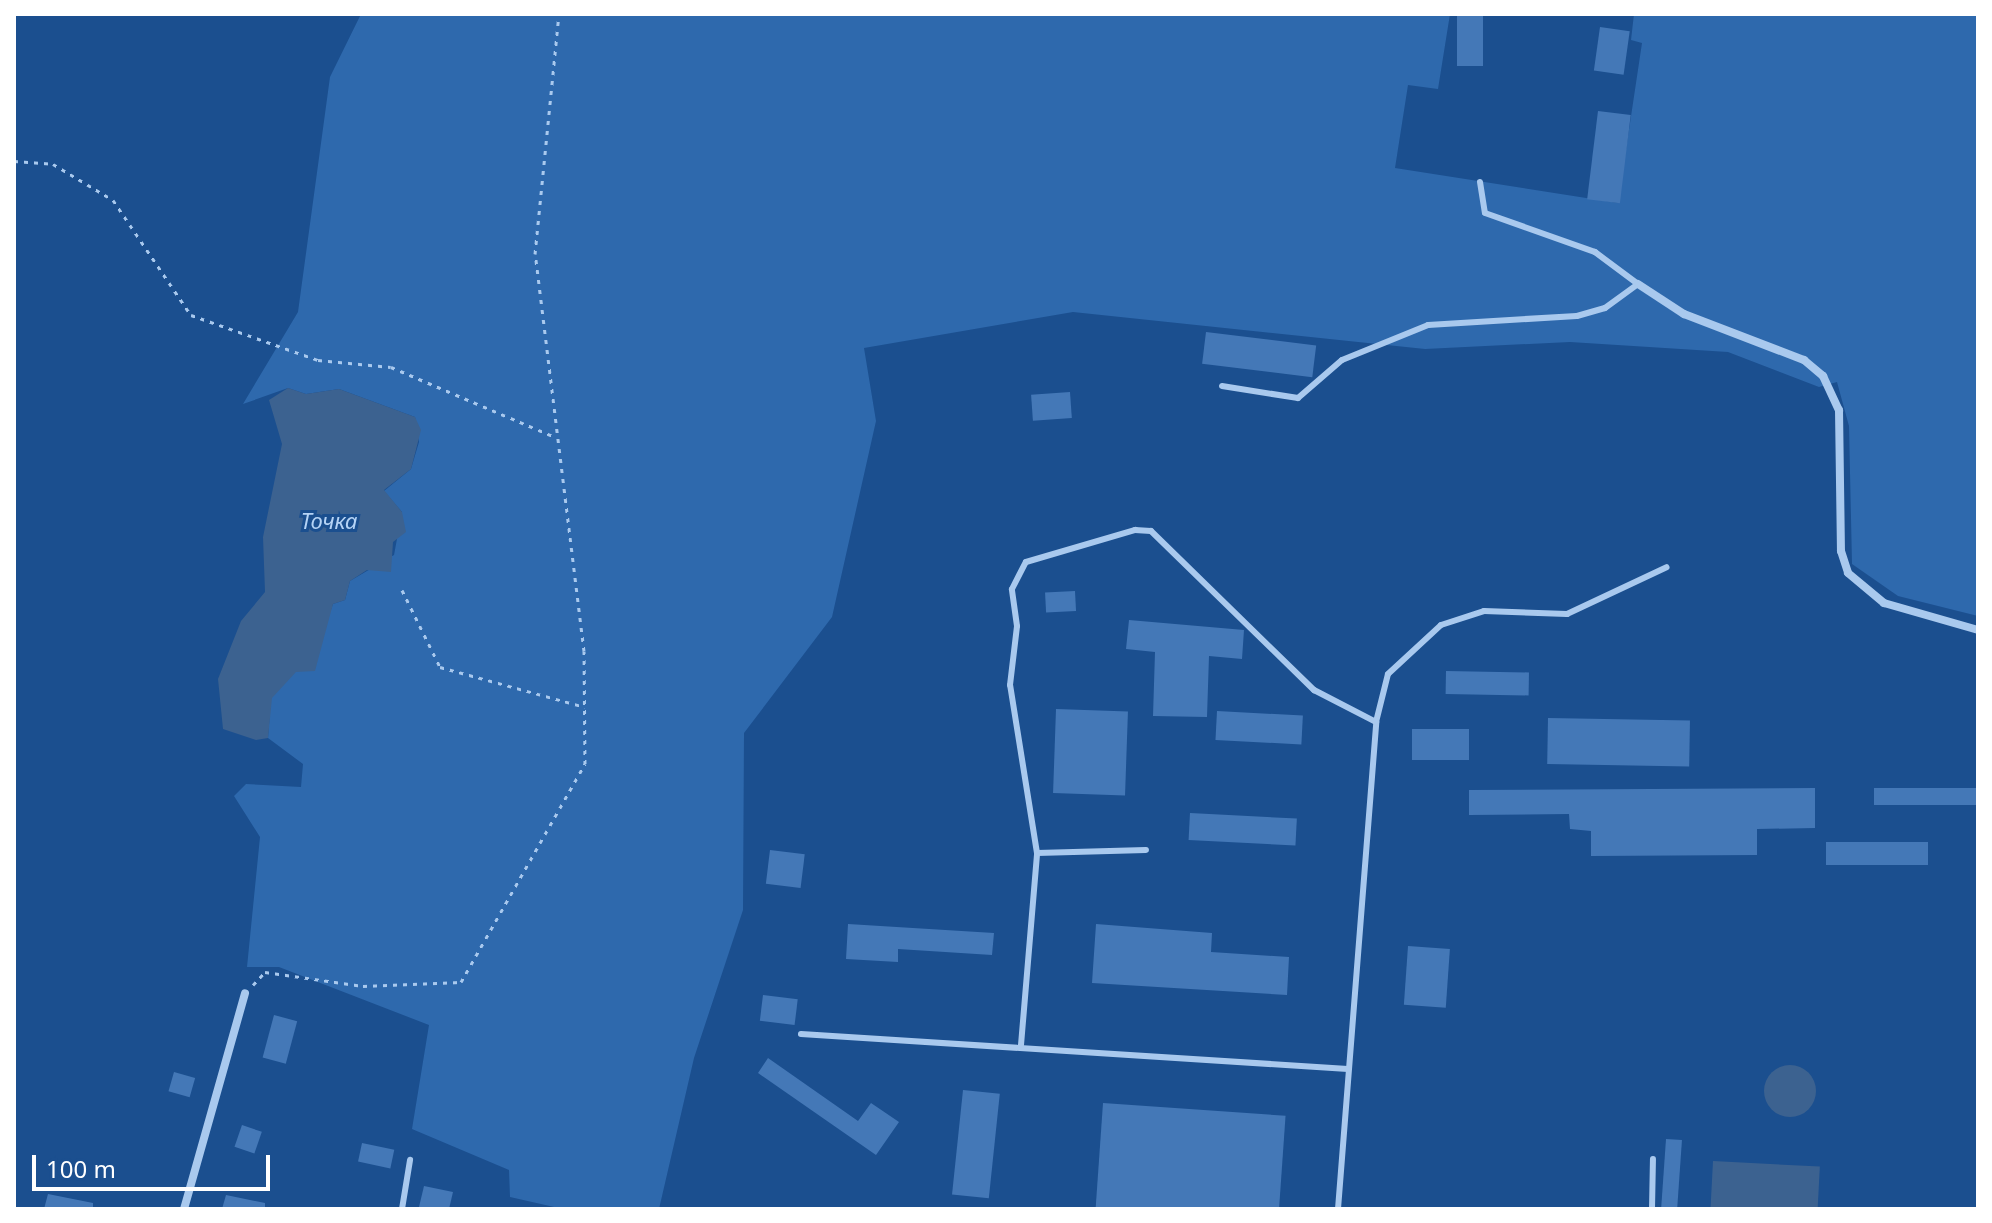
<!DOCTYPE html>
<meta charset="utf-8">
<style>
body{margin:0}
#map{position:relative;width:1992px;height:1223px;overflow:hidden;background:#1b4f8f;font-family:"Noto Sans",sans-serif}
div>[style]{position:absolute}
.green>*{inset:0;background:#2e69ad}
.water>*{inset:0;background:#3c6290;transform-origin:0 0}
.round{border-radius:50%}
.building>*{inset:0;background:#4478b7;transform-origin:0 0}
.path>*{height:3px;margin-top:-1.5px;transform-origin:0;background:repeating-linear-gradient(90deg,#a9c9ee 0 4px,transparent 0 10px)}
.service>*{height:6px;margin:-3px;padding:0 3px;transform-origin:3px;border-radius:3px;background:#a9c9ee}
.minor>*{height:8px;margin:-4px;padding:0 4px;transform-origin:4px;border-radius:4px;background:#a9c9ee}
span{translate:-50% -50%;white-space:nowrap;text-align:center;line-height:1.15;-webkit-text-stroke:6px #1b4f8f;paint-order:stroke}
.water-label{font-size:22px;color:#b5d3f5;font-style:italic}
.frame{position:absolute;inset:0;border:16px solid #fff;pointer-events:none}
.scale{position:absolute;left:32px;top:1155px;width:238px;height:36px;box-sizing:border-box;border:4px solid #fff;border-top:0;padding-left:10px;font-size:24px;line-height:28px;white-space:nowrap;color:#fff;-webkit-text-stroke:6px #1b4f8f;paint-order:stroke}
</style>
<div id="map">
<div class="green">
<i style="clip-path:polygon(361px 14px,1450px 14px,1438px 89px,1408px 85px,1395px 168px,1618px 203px,1642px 43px,1631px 40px,1634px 14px,1978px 14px,1978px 616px,1898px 596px,1852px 564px,1849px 426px,1837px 382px,1819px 387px,1728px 352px,1570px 342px,1425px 349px,1073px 312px,864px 348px,876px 421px,832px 617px,744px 733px,743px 910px,694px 1058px,659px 1209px,563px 1209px,510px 1197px,509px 1170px,412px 1129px,429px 1025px,279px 967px,247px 967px,260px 837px,234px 796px,246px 784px,301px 787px,303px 764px,268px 738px,271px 698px,323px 632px,333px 604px,345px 600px,350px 581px,394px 555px,402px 512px,384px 491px,411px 469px,419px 442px,415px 417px,339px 389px,306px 394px,288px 388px,243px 404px,298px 312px,330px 77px)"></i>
</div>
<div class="water">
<i style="clip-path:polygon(288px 388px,306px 394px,339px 389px,415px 417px,421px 430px,411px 469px,384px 490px,402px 512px,406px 532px,393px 542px,391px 572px,367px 570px,350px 581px,345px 600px,333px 604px,315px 671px,296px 672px,272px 698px,268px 738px,256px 740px,223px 729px,218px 679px,241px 621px,265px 592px,263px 537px,282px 444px,269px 400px)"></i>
<i class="round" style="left:1764px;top:1065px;width:52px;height:52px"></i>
<i style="left:1713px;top:1161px;width:107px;height:48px;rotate:3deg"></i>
</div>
<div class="building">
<i style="left:1457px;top:14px;width:26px;height:52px"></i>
<i style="left:1600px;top:27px;width:30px;height:44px;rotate:8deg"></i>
<i style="left:1598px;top:111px;width:33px;height:89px;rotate:7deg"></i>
<i style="left:1206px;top:332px;width:111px;height:32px;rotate:7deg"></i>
<i style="left:1070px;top:392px;width:26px;height:39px;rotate:86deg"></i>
<i style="left:1075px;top:591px;width:20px;height:30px;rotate:87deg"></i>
<i style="clip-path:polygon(1129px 620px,1244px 630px,1242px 659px,1209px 656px,1207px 717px,1153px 716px,1155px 652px,1126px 649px)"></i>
<i style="left:1446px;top:671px;width:83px;height:23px;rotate:1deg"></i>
<i style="left:1056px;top:709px;width:72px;height:84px;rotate:2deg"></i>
<i style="left:1217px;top:711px;width:86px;height:29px;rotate:3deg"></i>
<i style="left:1548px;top:718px;width:142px;height:46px;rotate:1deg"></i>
<i style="left:1412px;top:729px;width:57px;height:31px"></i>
<i style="clip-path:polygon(1815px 788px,1815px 828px,1757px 829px,1757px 855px,1591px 856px,1591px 831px,1570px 829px,1569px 814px,1469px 815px,1469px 790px)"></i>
<i style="left:1978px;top:788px;width:17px;height:104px;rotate:90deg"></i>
<i style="left:1190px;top:813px;width:107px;height:27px;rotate:3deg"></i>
<i style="left:1928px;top:842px;width:23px;height:102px;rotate:90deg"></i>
<i style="left:770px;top:850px;width:35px;height:34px;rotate:7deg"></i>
<i style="clip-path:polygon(848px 924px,994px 933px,992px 955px,898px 949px,898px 962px,846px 959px)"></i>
<i style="clip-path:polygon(1096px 924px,1212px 933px,1211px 952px,1289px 957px,1287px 995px,1092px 983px)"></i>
<i style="left:1408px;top:946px;width:42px;height:59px;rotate:4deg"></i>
<i style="left:763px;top:995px;width:35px;height:26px;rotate:7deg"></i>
<i style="left:274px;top:1015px;width:24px;height:44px;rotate:15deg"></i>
<i style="clip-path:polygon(768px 1058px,858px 1121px,871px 1103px,899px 1122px,876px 1155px,758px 1073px)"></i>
<i style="left:174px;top:1072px;width:22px;height:20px;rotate:16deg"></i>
<i style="left:963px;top:1090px;width:37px;height:105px;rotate:6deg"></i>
<i style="left:1103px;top:1103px;width:183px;height:106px;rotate:4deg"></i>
<i style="left:242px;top:1125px;width:21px;height:23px;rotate:19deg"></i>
<i style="left:1666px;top:1139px;width:16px;height:70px;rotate:4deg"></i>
<i style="left:362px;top:1143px;width:33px;height:19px;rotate:12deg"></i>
<i style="clip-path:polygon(424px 1186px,453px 1192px,449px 1209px,419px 1207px)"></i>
<i style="clip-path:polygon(48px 1194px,93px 1203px,93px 1209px,44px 1209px)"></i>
<i style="clip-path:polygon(226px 1195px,265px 1203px,265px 1209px,222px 1209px)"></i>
</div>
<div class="path">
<i style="left:14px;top:161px;width:39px;rotate:4deg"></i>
<i style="left:53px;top:164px;width:70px;rotate:31deg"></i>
<i style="left:113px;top:200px;width:139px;rotate:55.9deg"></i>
<i style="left:191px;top:315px;width:135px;rotate:19.5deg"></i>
<i style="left:318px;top:360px;width:73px;rotate:5.5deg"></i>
<i style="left:391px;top:367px;width:178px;rotate:23.1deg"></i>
<i style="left:402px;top:590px;width:86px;rotate:63.7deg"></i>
<i style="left:440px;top:667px;width:150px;rotate:15.4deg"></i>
<i style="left:253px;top:985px;width:18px;rotate:-47deg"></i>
<i style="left:265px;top:972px;width:99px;rotate:8.1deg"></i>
<i style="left:363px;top:986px;width:98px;rotate:-2.3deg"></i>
<i style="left:461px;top:982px;width:251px;rotate:-60.4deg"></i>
<i style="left:585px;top:764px;width:113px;rotate:-90.5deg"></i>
<i style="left:584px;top:651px;width:400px;rotate:-97deg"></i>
<i style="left:535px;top:254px;width:241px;rotate:-84.3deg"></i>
</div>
<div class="service">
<i style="left:1480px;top:182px;width:31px;rotate:81deg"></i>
<i style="left:1485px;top:213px;width:117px;rotate:19.5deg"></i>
<i style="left:1595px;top:252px;width:54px;rotate:36.7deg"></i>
<i style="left:1222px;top:386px;width:77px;rotate:9deg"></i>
<i style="left:1298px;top:398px;width:58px;rotate:-40.8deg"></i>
<i style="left:1342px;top:360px;width:93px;rotate:-22.1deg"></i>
<i style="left:1428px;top:325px;width:149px;rotate:-3.5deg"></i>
<i style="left:1577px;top:316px;width:29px;rotate:-16deg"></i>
<i style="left:1605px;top:308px;width:41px;rotate:-36deg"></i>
<i style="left:1037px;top:853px;width:109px;rotate:-1.6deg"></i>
<i style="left:801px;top:1034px;width:548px;rotate:3.66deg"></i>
<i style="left:1021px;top:1045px;width:193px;rotate:-85.2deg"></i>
<i style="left:1037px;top:853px;width:170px;rotate:-99.1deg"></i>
<i style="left:1010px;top:685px;width:59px;rotate:-83.2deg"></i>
<i style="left:1017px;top:626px;width:37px;rotate:-98deg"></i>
<i style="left:1012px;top:589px;width:30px;rotate:-63deg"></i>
<i style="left:1026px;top:562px;width:114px;rotate:-16.4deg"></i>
<i style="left:1135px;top:530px;width:16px;rotate:4deg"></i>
<i style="left:1151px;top:531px;width:228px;rotate:44.3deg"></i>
<i style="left:1314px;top:690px;width:70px;rotate:27.3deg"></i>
<i style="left:402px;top:1209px;width:50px;rotate:-80.7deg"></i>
<i style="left:1338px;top:1209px;width:488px;rotate:-85.5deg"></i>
<i style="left:1376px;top:722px;width:49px;rotate:-76deg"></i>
<i style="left:1388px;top:674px;width:72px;rotate:-42.8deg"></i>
<i style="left:1441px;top:625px;width:45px;rotate:-18deg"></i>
<i style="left:1484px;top:611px;width:83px;rotate:2.1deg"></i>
<i style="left:1567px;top:614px;width:110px;rotate:-25.2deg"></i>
<i style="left:1652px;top:1209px;width:50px;rotate:-88.9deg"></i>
</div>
<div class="minor">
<i style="left:1638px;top:284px;width:55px;rotate:33.1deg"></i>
<i style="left:1684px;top:314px;width:129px;rotate:21deg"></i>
<i style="left:1804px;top:360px;width:25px;rotate:40deg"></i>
<i style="left:1823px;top:376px;width:38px;rotate:65deg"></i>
<i style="left:1839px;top:410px;width:141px;rotate:89.2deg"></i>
<i style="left:1841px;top:551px;width:23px;rotate:72deg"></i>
<i style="left:1848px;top:573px;width:47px;rotate:39.8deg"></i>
<i style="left:1884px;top:603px;width:98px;rotate:16deg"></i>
<i style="left:184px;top:1209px;width:224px;rotate:-74.2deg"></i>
</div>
<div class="water-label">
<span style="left:329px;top:521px">Точка</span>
</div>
<div class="frame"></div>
<div class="scale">100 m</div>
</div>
